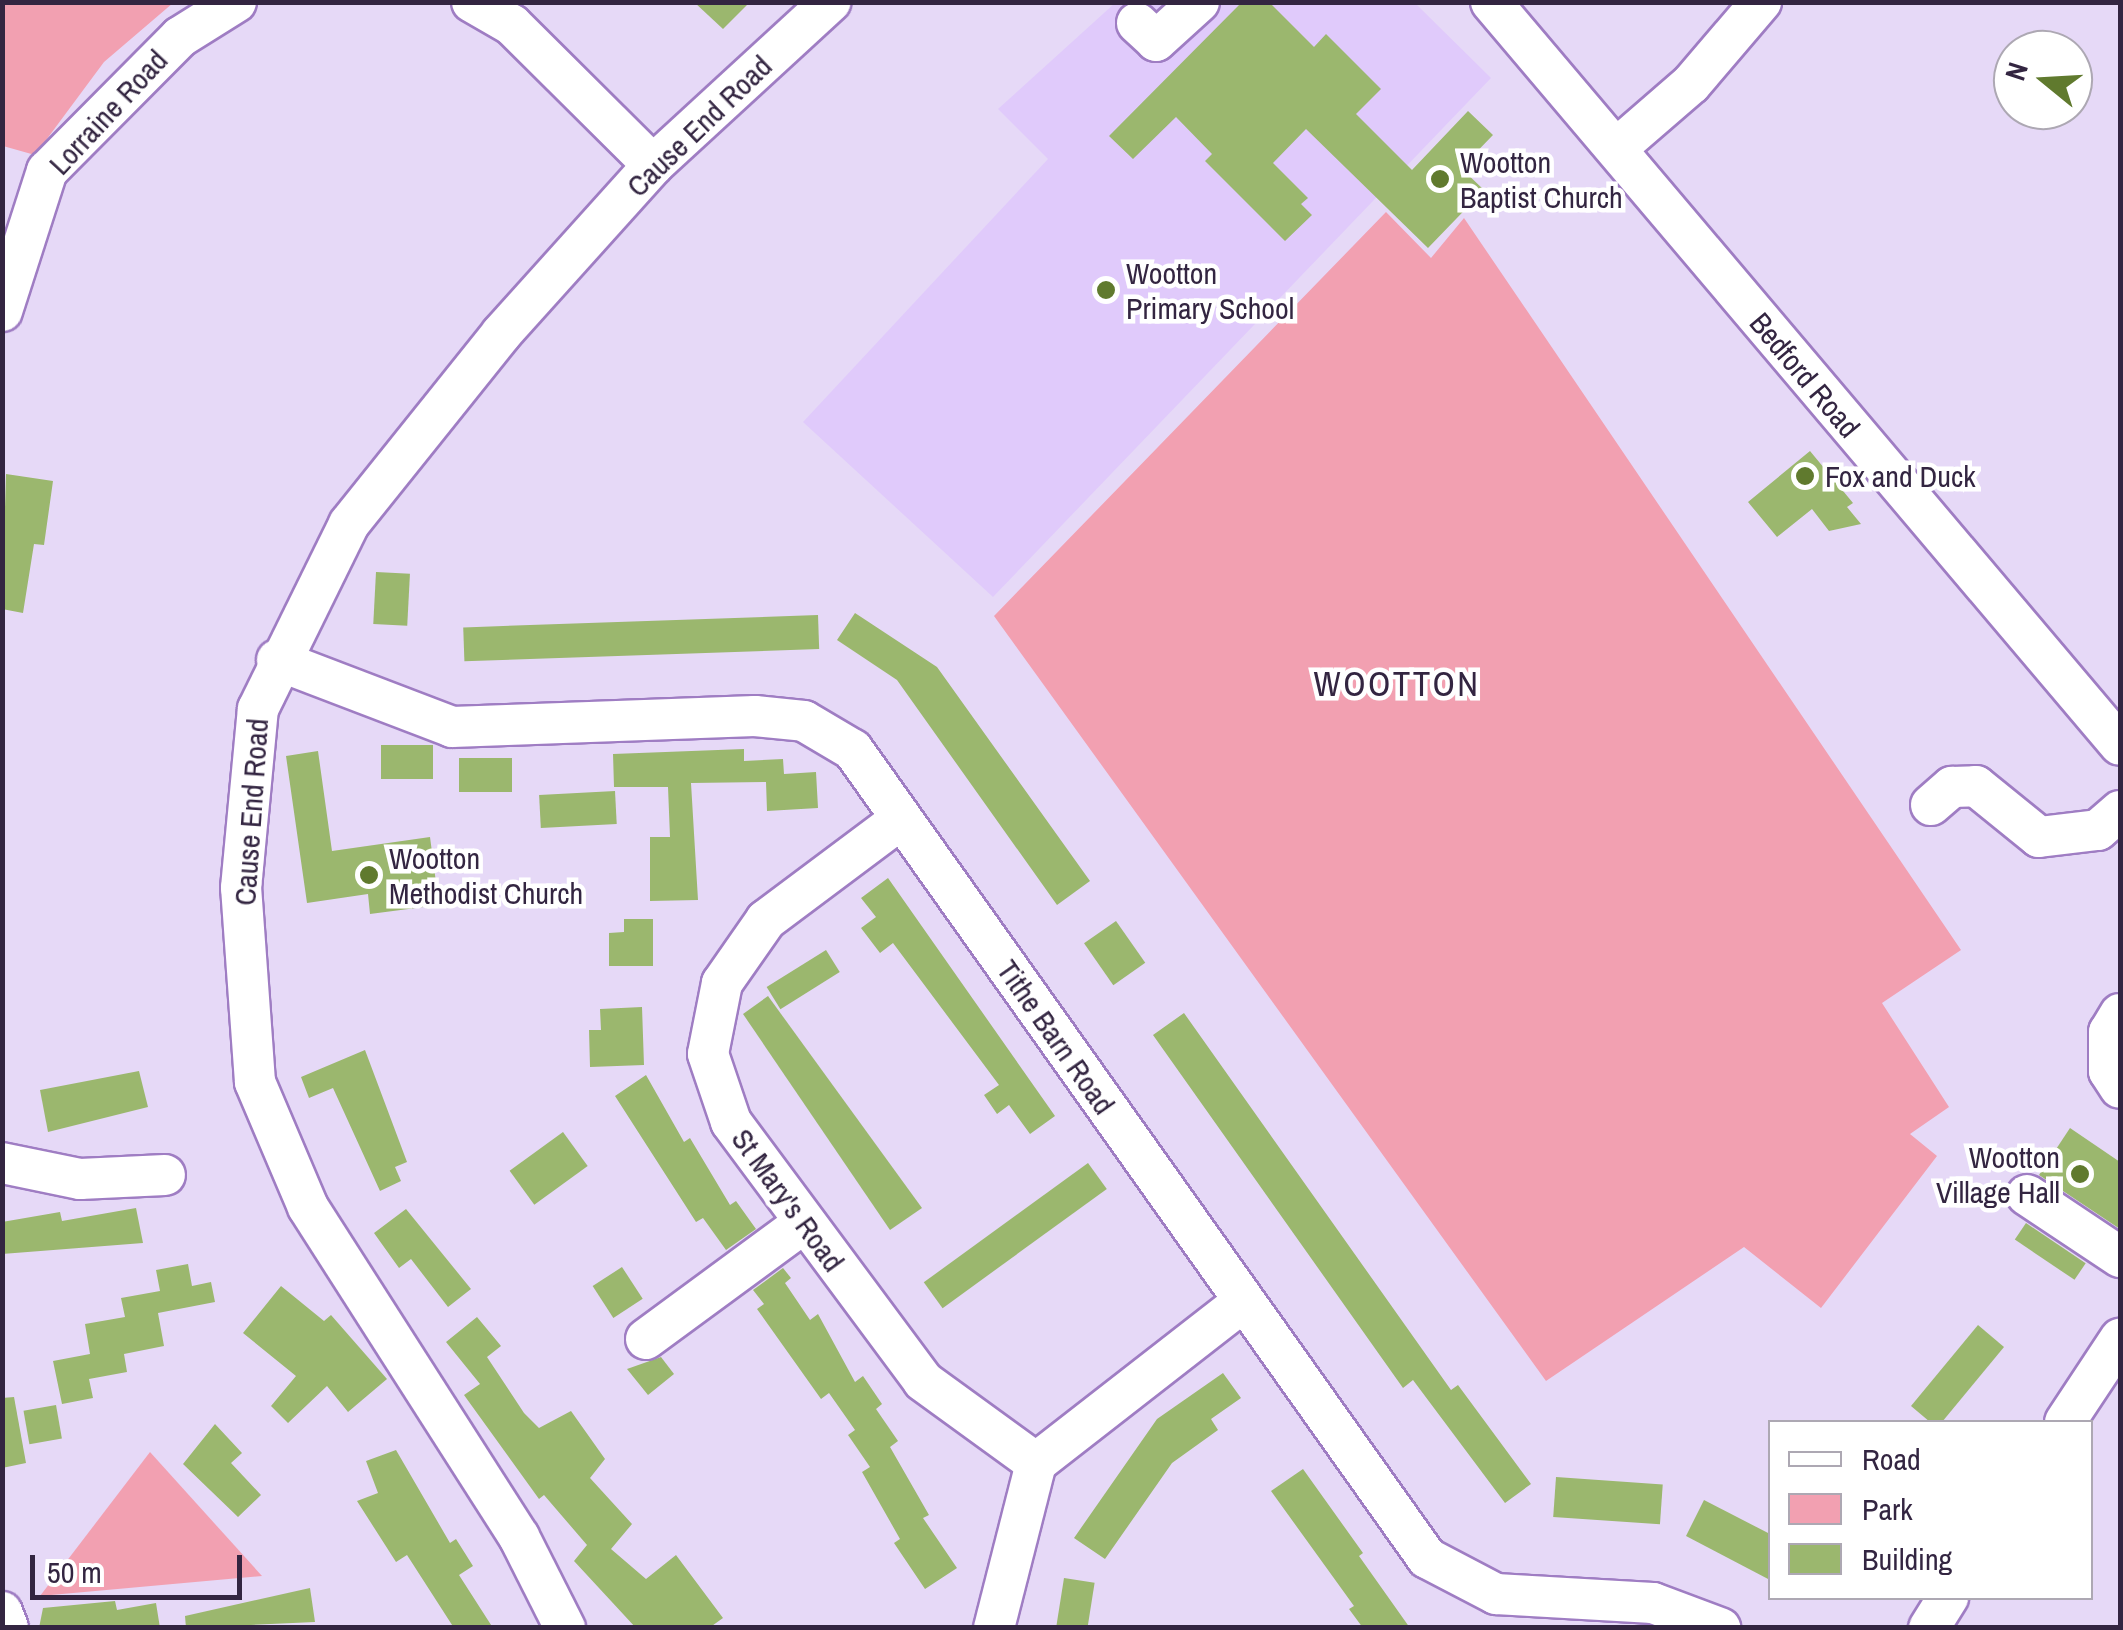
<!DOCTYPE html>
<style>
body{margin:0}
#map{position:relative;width:2123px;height:1630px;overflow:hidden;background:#e6d9f7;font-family:"Archivo Narrow",sans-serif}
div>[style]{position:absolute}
.built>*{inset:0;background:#e0cafb}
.green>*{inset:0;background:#f2a0b1}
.building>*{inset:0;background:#9bb76e;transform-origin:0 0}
.roads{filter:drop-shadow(2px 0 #9f7dc3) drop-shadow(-2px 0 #9f7dc3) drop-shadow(0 2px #9f7dc3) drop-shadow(0 -2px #9f7dc3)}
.minor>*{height:40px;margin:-20px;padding:0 20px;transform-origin:20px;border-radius:20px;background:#fff}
.dots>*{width:28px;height:28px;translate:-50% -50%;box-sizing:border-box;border:5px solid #fff;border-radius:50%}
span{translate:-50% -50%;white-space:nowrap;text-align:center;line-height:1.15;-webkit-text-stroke:9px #fff;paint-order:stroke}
.street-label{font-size:30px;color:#332541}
.poi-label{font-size:30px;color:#332541}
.left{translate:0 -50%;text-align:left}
.right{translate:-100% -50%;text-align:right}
.quarter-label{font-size:35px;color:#332541;letter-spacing:2.5px}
.frame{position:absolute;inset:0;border:5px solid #332541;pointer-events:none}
.legend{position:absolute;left:1768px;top:1420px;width:325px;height:180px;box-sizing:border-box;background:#fff;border:2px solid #ada8b3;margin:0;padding:12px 18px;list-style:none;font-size:30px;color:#332541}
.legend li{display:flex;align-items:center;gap:20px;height:50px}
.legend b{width:50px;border:2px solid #ada8b3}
.north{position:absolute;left:1993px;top:30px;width:100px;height:100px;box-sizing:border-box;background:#fff;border:2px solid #ada8b3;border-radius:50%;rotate:288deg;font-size:28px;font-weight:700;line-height:40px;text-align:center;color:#332541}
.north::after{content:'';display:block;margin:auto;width:35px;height:45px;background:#607a2e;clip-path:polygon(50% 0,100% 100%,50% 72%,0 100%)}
.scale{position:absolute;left:30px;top:1555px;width:212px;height:45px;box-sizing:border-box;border:5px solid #332541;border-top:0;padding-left:12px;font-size:30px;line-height:35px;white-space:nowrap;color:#332541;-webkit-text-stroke:8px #fff;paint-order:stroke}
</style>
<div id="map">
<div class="built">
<i style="clip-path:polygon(1115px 3px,1415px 3px,1491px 78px,993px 597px,803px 422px,1048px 159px,998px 109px)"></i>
</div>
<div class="green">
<i style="clip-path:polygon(2px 3px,3px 2px,173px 3px,104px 62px,35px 155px,3px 146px)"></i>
<i style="clip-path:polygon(1386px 212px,1431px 258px,1464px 218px,1961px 950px,1882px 1003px,1949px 1107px,1910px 1134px,1937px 1156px,1821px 1308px,1744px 1247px,1546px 1381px,994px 616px)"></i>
<i style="clip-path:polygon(150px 1452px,262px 1576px,40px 1596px)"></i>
</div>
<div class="building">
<i style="clip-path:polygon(694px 2px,750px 2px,723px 29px)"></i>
<i style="clip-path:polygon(1242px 2px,1269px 2px,1314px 47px,1326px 34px,1381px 89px,1356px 114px,1412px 170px,1468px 111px,1493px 135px,1461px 168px,1484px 190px,1428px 248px,1306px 129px,1273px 163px,1308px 198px,1301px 204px,1312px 215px,1285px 241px,1205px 161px,1212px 154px,1176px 117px,1133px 159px,1109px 136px)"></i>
<i style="clip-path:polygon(1810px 451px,1853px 503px,1847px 507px,1861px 524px,1829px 531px,1812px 509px,1777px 537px,1748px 502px)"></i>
<i style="clip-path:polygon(6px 474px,53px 481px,44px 545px,34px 544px,23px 613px,2px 609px)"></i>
<i style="left:376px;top:572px;width:34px;height:52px;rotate:3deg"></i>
<i style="clip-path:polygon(855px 613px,937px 667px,1090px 881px,1057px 905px,897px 680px,837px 640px)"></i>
<i style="left:818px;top:615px;width:34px;height:355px;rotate:88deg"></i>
<i style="left:381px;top:745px;width:52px;height:34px"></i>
<i style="clip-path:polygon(744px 749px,744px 761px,783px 759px,784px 774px,816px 772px,818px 808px,767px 811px,766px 782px,691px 783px,698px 900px,650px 901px,650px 837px,670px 837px,668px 787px,614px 787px,613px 754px)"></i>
<i style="clip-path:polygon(318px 751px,332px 851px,430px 837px,439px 905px,370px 914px,368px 894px,307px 903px,286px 756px)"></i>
<i style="left:512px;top:758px;width:34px;height:53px;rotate:90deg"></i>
<i style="left:615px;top:791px;width:33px;height:76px;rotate:87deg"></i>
<i style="clip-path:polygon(888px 878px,1055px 1116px,1030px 1134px,1009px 1105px,997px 1114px,984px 1095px,999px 1085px,893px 943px,880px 953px,861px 928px,876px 917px,861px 898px)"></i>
<i style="clip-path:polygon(624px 919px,653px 919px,653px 966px,609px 966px,609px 933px,624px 932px)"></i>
<i style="left:1116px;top:921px;width:51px;height:39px;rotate:55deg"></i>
<i style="left:826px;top:950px;width:26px;height:70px;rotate:58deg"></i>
<i style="clip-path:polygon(768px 996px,922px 1208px,890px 1230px,743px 1014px)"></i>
<i style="clip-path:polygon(642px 1007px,644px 1065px,590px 1067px,589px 1030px,601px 1030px,600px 1009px)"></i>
<i style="clip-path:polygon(1184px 1013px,1451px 1390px,1458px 1385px,1531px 1484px,1505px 1503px,1413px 1380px,1403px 1388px,1153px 1035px)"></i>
<i style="clip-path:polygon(365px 1050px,407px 1162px,395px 1167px,401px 1181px,380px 1191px,333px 1088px,309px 1098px,301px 1077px)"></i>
<i style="clip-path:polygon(139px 1071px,148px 1107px,48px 1132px,40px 1090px)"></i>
<i style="clip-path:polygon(646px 1075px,684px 1142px,690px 1138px,730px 1205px,736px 1201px,756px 1229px,726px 1250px,703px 1218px,696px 1222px,615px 1096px)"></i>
<i style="clip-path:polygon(2070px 1128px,2120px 1162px,2120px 1229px,2039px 1175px)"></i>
<i style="left:563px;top:1132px;width:42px;height:66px;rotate:54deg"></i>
<i style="left:1088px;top:1163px;width:32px;height:203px;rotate:54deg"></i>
<i style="clip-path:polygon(136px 1208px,143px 1243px,2px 1254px,2px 1222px,60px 1212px,62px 1221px)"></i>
<i style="clip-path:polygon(406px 1209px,471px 1289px,448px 1307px,411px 1259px,399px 1268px,374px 1233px)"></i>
<i style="left:2026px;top:1223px;width:72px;height:20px;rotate:34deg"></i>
<i style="clip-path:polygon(188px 1264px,192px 1286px,211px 1282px,215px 1302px,158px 1313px,164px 1346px,124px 1354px,127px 1372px,89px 1379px,93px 1398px,62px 1404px,53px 1361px,90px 1354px,85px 1324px,125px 1317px,121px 1298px,160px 1291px,156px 1270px)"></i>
<i style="left:622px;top:1267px;width:38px;height:35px;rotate:57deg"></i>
<i style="clip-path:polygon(783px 1268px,791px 1278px,785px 1283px,810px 1320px,818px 1314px,855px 1382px,863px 1376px,882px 1404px,876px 1409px,898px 1441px,890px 1447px,929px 1515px,923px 1518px,957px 1568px,925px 1589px,894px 1543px,900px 1539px,862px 1472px,870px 1467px,848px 1435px,855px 1430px,829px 1393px,821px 1399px,757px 1309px,764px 1304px,753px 1290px)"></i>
<i style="clip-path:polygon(281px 1286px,324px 1321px,331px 1315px,387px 1379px,348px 1412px,327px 1386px,288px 1423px,271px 1406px,296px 1376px,243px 1333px)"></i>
<i style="clip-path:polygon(477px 1317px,501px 1346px,487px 1357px,524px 1413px,539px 1428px,571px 1411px,605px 1459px,590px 1478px,632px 1524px,611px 1549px,646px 1579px,676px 1555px,723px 1618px,709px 1628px,636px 1628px,574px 1561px,587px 1545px,544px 1495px,539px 1499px,464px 1395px,480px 1384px,446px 1342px)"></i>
<i style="clip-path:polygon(1978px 1325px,2004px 1347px,1942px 1422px,1930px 1422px,1911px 1406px)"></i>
<i style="clip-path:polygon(661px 1357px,674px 1374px,648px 1395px,627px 1369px)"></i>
<i style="clip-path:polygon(1223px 1373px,1241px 1398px,1211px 1419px,1218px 1430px,1172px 1463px,1105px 1559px,1074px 1538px,1157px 1419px)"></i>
<i style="clip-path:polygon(14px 1397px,26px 1463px,2px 1468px,2px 1398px)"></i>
<i style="left:56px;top:1405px;width:34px;height:33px;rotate:80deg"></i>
<i style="clip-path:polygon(215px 1424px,242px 1453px,231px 1463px,261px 1495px,238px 1517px,183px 1464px)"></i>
<i style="clip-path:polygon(396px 1450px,450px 1543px,456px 1539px,473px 1566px,459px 1575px,493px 1628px,454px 1628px,407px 1555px,396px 1562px,357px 1501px,378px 1493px,366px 1461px)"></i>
<i style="clip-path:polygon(1303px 1469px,1363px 1553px,1359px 1556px,1410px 1628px,1363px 1628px,1349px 1609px,1354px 1606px,1271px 1491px)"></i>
<i style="left:1556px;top:1477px;width:107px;height:40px;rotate:4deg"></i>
<i style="clip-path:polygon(1704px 1500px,1770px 1534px,1770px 1580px,1686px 1536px)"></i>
<i style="left:1064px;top:1578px;width:31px;height:51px;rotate:9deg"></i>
<i style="clip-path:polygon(310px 1588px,315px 1622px,186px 1628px,185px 1616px)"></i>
<i style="clip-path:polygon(115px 1601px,117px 1610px,156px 1603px,160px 1628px,39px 1628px,43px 1608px)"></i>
</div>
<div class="roads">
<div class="minor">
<i style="left:472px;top:2px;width:46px;rotate:29.9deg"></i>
<i style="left:512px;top:25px;width:199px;rotate:44.8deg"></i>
<i style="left:1491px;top:2px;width:973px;rotate:49.75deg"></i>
<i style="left:1137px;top:23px;width:26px;rotate:43deg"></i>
<i style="left:1156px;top:41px;width:58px;rotate:-42.2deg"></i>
<i style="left:1617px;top:148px;width:98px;rotate:-40.9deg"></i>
<i style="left:1691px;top:84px;width:108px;rotate:-49.5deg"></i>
<i style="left:2px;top:311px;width:147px;rotate:-72.2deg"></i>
<i style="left:47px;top:171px;width:189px;rotate:-45.2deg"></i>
<i style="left:180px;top:37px;width:66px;rotate:-32deg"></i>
<i style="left:277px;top:660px;width:187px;rotate:20.9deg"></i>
<i style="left:452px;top:727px;width:303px;rotate:-2.1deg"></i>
<i style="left:755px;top:716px;width:49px;rotate:5.8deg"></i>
<i style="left:804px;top:721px;width:57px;rotate:30.6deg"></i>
<i style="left:853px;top:750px;width:991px;rotate:54.61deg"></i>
<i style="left:1427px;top:1558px;width:78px;rotate:27.6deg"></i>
<i style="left:1496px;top:1594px;width:157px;rotate:3.3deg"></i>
<i style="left:1653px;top:1603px;width:72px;rotate:20.5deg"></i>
<i style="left:1931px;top:805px;width:28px;rotate:-41deg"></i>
<i style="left:1952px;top:787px;width:24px;rotate:-2deg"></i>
<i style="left:1976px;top:786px;width:81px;rotate:39deg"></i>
<i style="left:2039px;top:837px;width:59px;rotate:-6.8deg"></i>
<i style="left:2098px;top:830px;width:29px;rotate:-41deg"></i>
<i style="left:901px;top:819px;width:169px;rotate:143.2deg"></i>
<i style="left:766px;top:920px;width:77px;rotate:124.9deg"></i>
<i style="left:722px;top:983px;width:72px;rotate:101.2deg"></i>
<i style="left:708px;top:1054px;width:72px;rotate:71.3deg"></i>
<i style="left:731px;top:1122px;width:322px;rotate:53.4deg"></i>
<i style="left:923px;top:1381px;width:140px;rotate:36deg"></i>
<i style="left:1036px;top:1463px;width:262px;rotate:-37.9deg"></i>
<i style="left:2120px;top:1014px;width:21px;rotate:121deg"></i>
<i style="left:2109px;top:1032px;width:39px;rotate:90deg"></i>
<i style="left:2109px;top:1071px;width:20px;rotate:57deg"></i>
<i style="left:2px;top:1163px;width:80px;rotate:11.6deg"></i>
<i style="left:80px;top:1179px;width:85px;rotate:-2.7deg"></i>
<i style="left:2027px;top:1195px;width:112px;rotate:33.7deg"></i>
<i style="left:646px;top:1339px;width:196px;rotate:-36.3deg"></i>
<i style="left:2065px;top:1422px;width:100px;rotate:-56.5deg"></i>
<i style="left:2px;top:1612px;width:17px;rotate:69deg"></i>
<i style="left:565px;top:1628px;width:102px;rotate:-116.8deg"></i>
<i style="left:519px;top:1537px;width:392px;rotate:-122.6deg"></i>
<i style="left:308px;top:1207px;width:136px;rotate:-113deg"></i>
<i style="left:255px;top:1082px;width:195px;rotate:-94.1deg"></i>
<i style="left:241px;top:888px;width:180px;rotate:-84.6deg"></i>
<i style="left:258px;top:709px;width:206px;rotate:-63.8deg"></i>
<i style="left:349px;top:524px;width:243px;rotate:-51.3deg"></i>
<i style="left:501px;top:334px;width:227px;rotate:-48deg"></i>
<i style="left:653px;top:165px;width:241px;rotate:-42.6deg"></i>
<i style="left:994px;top:1628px;width:170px;rotate:-75.7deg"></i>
<i style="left:1929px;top:1628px;width:36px;rotate:-58deg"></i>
</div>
</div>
<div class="dots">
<i style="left:1440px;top:179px;background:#607a2e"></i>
<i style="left:1106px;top:290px;background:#607a2e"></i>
<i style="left:1805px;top:476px;background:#607a2e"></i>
<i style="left:369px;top:875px;background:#607a2e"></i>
<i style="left:2080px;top:1174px;background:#607a2e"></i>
</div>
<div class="street-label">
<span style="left:108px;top:112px;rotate:-47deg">Lorraine Road</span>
<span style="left:699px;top:126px;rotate:-44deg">Cause End Road</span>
<span style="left:1805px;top:375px;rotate:50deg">Bedford Road</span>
<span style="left:251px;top:812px;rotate:-86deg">Cause End Road</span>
<span style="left:1056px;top:1037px;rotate:55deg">Tithe Barn Road</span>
<span style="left:788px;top:1200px;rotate:54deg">St Mary's Road</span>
</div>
<div class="poi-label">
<span class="left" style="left:1460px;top:179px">Wootton<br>Baptist Church</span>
<span class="left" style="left:1126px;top:290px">Wootton<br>Primary School</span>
<span class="left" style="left:1825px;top:476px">Fox and Duck</span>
<span class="left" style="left:389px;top:875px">Wootton<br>Methodist Church</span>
<span class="right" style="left:2060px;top:1174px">Wootton<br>Village Hall</span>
</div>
<div class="quarter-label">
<span style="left:1397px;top:684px">WOOTTON</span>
</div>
<div class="frame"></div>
<ul class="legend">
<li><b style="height:12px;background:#fff"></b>Road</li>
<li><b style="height:28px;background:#f2a0b1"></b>Park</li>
<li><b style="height:28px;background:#9bb76e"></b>Building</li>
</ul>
<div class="north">N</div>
<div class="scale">50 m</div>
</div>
